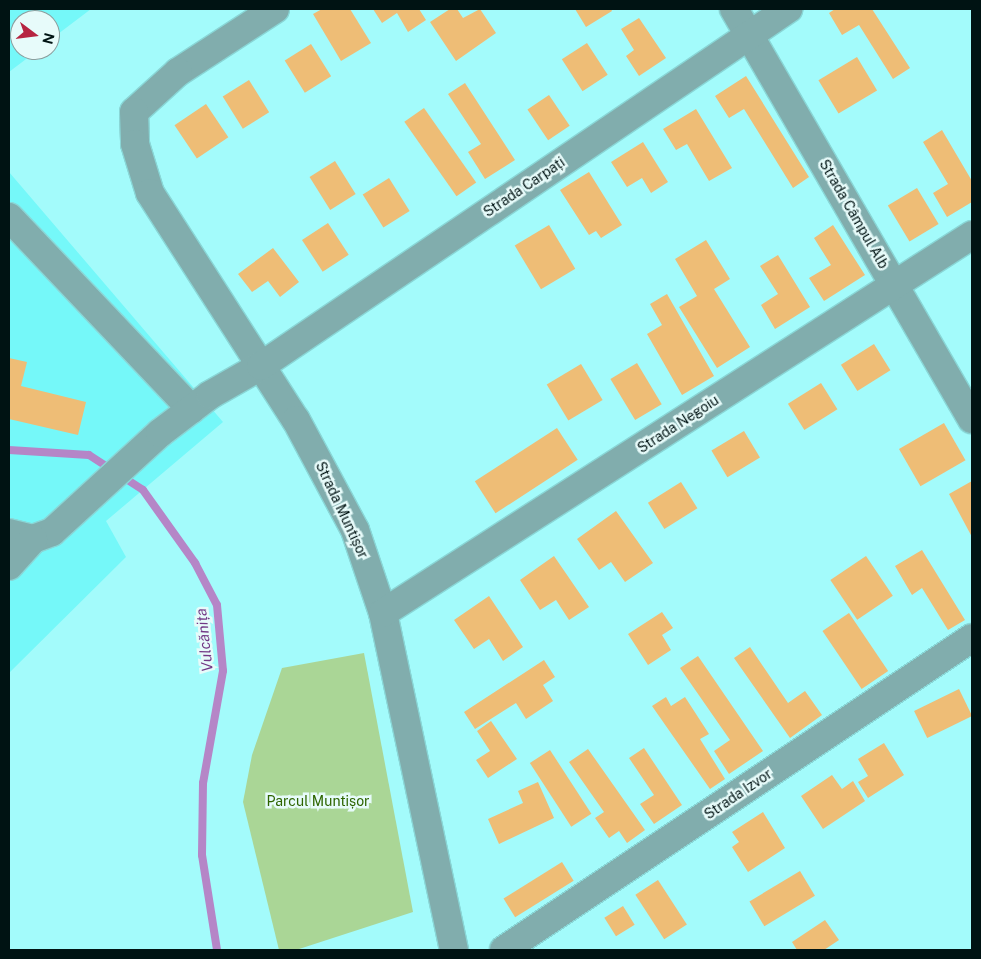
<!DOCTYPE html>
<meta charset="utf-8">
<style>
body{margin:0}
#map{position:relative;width:981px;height:959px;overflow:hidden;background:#a3fbfb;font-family:"Public Sans",sans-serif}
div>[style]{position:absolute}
.built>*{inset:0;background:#75f8f9}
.green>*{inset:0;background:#aad696}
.stream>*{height:8px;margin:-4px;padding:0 4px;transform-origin:4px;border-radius:4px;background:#b586c7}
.building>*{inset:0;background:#eebd76;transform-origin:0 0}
.roads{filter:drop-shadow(1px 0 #89d6d6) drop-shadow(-1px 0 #89d6d6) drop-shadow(0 1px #89d6d6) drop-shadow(0 -1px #89d6d6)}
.minor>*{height:28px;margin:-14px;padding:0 14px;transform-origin:14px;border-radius:14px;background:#81adad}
span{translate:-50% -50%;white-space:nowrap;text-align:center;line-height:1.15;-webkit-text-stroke:5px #e7fbfa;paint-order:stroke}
.street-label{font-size:14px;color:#001313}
.park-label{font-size:14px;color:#2e6500}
.water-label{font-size:15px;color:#713886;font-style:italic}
.frame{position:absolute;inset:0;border:10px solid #001313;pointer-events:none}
.north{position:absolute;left:10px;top:10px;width:50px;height:50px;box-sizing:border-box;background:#e7fbfa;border:1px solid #8b9e9e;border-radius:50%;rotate:105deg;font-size:14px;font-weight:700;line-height:20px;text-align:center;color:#001313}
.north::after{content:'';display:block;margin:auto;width:18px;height:22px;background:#b62441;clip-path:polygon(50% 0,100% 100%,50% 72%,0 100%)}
</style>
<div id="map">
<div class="built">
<i style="clip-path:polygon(9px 9px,91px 9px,50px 40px,50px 20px,20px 20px,20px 50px,38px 50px,9px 72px)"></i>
<i style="clip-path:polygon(9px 172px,223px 422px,106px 521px,126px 557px,9px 673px)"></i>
</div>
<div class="green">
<i style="clip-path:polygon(364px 653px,413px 912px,296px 950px,279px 950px,243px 802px,252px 755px,282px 668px)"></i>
</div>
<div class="stream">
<i style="left:9px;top:450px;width:80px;rotate:3.6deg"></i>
<i style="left:89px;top:455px;width:64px;rotate:32.9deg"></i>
<i style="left:143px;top:490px;width:90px;rotate:54.5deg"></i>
<i style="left:195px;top:563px;width:47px;rotate:62.4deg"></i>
<i style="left:217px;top:605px;width:66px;rotate:84.8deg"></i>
<i style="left:223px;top:671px;width:114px;rotate:100.1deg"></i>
<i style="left:203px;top:783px;width:72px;rotate:90.8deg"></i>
<i style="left:202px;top:855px;width:96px;rotate:81deg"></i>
</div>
<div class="building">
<i style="clip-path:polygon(322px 9px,350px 9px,371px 43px,341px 61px,313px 14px)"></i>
<i style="clip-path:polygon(373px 9px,419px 9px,426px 20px,408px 32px,397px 13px,382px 23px)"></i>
<i style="clip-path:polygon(450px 9px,457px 9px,463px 18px,480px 9px,496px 33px,456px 61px,430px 22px)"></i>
<i style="clip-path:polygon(575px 9px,611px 9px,612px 11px,586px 27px)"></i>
<i style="clip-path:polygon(835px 9px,872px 9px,910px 68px,893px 79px,859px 25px,842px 35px,829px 13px)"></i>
<i style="clip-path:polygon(639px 18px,666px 58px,639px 76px,626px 56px,634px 50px,621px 29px)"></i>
<i style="left:587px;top:43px;width:38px;height:30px;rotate:57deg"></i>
<i style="left:311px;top:44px;width:38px;height:31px;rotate:58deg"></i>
<i style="left:857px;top:57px;width:39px;height:45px;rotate:59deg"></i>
<i style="clip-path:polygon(746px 76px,809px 177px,793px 188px,744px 109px,729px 118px,715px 96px)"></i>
<i style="left:249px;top:80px;width:38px;height:31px;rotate:58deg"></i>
<i style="clip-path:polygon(465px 83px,515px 160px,485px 179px,468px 152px,481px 144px,448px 94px)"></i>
<i style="left:549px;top:95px;width:37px;height:26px;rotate:56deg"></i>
<i style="left:206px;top:104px;width:40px;height:38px;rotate:56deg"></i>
<i style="left:424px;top:108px;width:91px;height:24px;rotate:55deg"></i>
<i style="clip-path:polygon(696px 109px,732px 168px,709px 181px,687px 144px,676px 150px,663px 129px)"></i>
<i style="clip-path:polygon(942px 130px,972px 181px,972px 202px,947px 217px,933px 193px,948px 184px,923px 142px)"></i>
<i style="clip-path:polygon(643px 142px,668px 182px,651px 193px,642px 178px,627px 187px,611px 162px)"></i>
<i style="left:335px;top:161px;width:39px;height:30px;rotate:58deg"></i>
<i style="clip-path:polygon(589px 172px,622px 225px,601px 238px,596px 231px,589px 235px,560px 190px)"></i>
<i style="left:389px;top:178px;width:39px;height:31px;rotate:58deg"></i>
<i style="left:917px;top:188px;width:42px;height:34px;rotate:59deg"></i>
<i style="left:328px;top:223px;width:38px;height:31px;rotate:57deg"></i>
<i style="left:549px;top:225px;width:51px;height:40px;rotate:59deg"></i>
<i style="clip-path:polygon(833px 225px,865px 275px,824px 301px,809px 278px,831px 265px,814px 238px)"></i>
<i style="clip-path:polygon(706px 240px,730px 279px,714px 289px,750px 347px,717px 368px,679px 307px,697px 296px,675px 259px)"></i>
<i style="clip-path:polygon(273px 248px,299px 282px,280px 297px,268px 281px,252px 292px,238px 274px)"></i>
<i style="clip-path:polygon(778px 255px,810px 307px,775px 329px,761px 305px,778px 294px,760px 266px)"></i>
<i style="clip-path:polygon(667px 294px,714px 376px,682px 395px,647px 334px,662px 325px,650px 304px)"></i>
<i style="left:874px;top:344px;width:31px;height:39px;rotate:58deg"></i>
<i style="clip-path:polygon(9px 358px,27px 362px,21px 386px,86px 402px,78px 435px,9px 419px)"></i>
<i style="left:637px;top:363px;width:48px;height:31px;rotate:59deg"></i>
<i style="left:581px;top:364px;width:42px;height:40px;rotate:59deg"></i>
<i style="left:821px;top:383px;width:31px;height:39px;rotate:58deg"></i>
<i style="left:944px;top:423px;width:43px;height:52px;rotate:60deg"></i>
<i style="left:557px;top:428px;width:38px;height:98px;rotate:57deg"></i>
<i style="left:744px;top:431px;width:31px;height:38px;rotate:59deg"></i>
<i style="clip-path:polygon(972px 481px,972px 537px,949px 494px)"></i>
<i style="left:681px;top:482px;width:31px;height:39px;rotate:58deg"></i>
<i style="clip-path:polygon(616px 511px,653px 563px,625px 582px,611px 562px,599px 570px,577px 539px)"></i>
<i style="clip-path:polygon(922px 550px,965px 620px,948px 630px,922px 588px,912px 595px,895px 566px)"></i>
<i style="clip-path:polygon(554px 556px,589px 607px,569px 620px,556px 600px,540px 610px,520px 580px)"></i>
<i style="left:866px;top:556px;width:48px;height:43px;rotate:56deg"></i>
<i style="clip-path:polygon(489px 596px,523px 647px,503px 661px,489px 639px,474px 649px,454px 620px)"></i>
<i style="clip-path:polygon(662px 612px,673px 628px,662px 635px,671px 650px,648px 665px,628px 634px)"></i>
<i style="left:849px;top:613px;width:70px;height:32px;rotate:56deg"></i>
<i style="clip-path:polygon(750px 647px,788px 703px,805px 691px,822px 715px,790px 738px,734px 658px)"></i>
<i style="clip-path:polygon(698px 656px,763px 751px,729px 774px,714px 751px,730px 740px,680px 668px)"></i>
<i style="clip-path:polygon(544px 660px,555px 677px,543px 685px,553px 701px,526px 719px,516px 703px,475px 729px,464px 712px)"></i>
<i style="left:959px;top:689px;width:30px;height:50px;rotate:64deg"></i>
<i style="clip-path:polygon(666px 697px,671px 706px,685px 697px,709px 734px,700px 739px,725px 779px,710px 789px,652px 706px)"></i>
<i style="clip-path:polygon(491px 721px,517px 759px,488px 778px,476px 760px,490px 751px,477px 731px)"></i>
<i style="clip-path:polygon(884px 743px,904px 775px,868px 798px,858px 782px,868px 776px,858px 759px)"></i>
<i style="clip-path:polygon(644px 748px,682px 805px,654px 824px,640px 804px,654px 795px,629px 758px)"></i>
<i style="clip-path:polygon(588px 749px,645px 830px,627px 843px,619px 831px,609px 838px,595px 818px,604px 812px,569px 762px)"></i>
<i style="left:550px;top:750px;width:76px;height:24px;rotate:57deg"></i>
<i style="clip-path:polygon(832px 775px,842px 789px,853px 781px,865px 801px,823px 829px,801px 796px)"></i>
<i style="clip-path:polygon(538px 782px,554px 818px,499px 844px,488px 819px,523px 803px,518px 791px)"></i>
<i style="clip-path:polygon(763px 812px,785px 848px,748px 872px,732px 847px,739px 842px,732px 832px)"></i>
<i style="left:562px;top:862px;width:22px;height:69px;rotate:58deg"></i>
<i style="left:800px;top:871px;width:29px;height:59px;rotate:59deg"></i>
<i style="left:658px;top:880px;width:53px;height:27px;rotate:57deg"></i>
<i style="left:623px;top:906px;width:22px;height:22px;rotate:58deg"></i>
<i style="clip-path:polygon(825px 920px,839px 940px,824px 950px,797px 950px,792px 942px)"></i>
</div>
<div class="roads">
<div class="minor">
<i style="left:275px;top:9px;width:116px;rotate:147deg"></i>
<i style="left:178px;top:72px;width:59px;rotate:137.7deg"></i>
<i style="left:134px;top:112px;width:32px;rotate:88deg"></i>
<i style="left:135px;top:144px;width:51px;rotate:73deg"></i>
<i style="left:150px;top:193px;width:270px;rotate:57.3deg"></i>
<i style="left:296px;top:420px;width:125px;rotate:61.8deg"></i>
<i style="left:355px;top:530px;width:88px;rotate:71.4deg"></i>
<i style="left:383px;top:613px;width:344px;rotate:78.1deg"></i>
<i style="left:734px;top:9px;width:474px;rotate:59.9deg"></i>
<i style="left:9px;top:217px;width:265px;rotate:46.5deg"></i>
<i style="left:9px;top:533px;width:25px;rotate:14deg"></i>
<i style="left:33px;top:539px;width:20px;rotate:-20deg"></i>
<i style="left:52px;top:532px;width:147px;rotate:-42.5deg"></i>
<i style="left:160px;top:433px;width:63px;rotate:-37.2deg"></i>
<i style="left:210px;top:395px;width:59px;rotate:-29.6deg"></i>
<i style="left:261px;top:366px;width:637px;rotate:-34.11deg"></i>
<i style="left:9px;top:566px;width:36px;rotate:-48deg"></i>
<i style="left:383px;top:613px;width:700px;rotate:-32.69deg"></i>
<i style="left:504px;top:950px;width:562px;rotate:-33.69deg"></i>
</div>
</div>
<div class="street-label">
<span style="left:524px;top:187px;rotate:-34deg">Strada Carpați</span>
<span style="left:854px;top:214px;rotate:60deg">Strada Câmpul Alb</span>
<span style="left:678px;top:424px;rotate:-33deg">Strada Negoiu</span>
<span style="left:342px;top:510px;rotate:65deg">Strada Muntișor</span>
<span style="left:738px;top:794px;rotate:-34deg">Strada Izvor</span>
</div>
<div class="park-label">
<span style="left:318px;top:801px">Parcul Muntișor</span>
</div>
<div class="water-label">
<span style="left:204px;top:640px;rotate:-96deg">Vulcănița</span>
</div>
<div class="frame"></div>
<div class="north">N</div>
</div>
